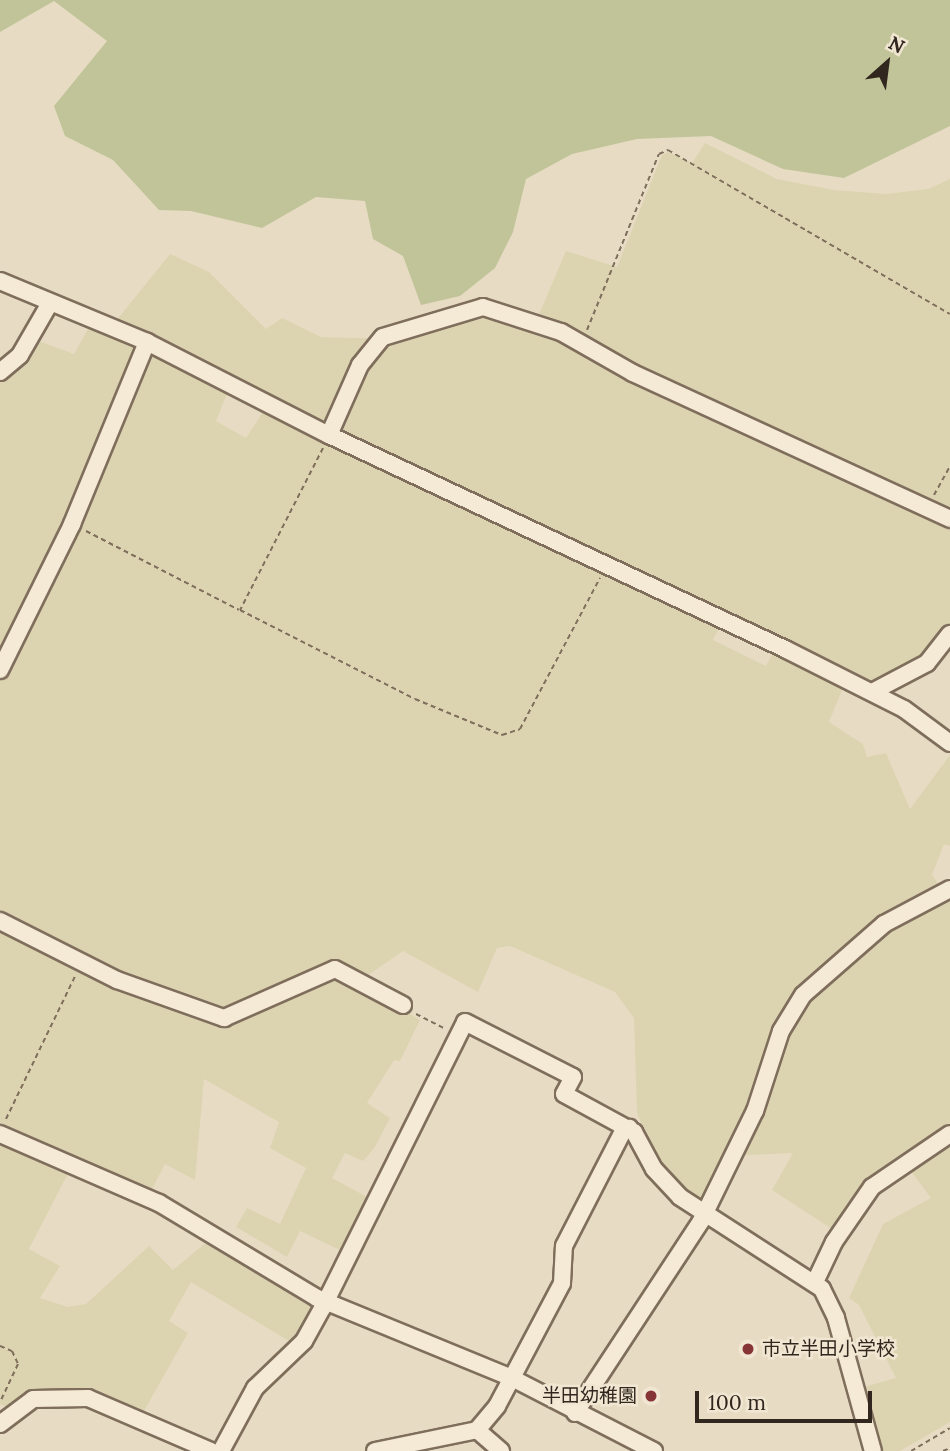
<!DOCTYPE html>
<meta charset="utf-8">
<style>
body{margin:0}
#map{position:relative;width:950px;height:1451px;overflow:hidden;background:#e7dcc3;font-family:Lora,"Noto Sans JP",serif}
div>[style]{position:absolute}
.farmland>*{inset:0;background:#dcd4b1}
.green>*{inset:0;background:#c0c498}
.path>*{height:2px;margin-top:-1px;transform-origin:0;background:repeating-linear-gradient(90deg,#7f6e5c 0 5px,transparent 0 8.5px)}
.roads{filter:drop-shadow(2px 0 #7f6e5c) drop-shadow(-2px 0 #7f6e5c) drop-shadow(0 2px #7f6e5c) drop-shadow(0 -2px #7f6e5c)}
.minor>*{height:16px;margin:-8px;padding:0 8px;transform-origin:8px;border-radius:8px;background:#f4ead5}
.dots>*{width:19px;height:19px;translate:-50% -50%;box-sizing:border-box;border:4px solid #f0e6d1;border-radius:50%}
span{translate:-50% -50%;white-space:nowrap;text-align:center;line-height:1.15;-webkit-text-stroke:5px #f0e6d1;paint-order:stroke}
.poi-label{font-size:19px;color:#31271e}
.left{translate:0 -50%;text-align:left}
.right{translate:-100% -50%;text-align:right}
.north{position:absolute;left:852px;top:28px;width:70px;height:70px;-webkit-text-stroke:5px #f0e6d1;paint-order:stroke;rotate:28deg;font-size:19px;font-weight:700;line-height:28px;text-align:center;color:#31271e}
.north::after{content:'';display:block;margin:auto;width:24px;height:32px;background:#31271e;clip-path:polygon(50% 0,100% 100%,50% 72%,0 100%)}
.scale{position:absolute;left:695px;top:1391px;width:177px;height:32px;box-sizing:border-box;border:4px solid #31271e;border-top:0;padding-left:9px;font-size:21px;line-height:24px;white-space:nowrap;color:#31271e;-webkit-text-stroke:5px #f0e6d1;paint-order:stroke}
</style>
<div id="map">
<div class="farmland">
<i style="clip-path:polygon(705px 143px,777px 179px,834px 190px,886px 194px,928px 189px,950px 179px,950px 626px,919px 663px,871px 687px,115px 322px,170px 254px,209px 272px,266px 329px,282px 318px,321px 337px,390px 339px,474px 313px,534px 326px,566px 251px,617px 267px,662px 155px,668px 152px,692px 163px)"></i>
<i style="clip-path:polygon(89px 327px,229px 389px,216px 421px,246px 438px,266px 407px,349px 455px,719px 628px,713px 640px,766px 666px,774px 650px,844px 685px,829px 722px,863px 744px,867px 757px,886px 753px,910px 809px,950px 755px,950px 846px,944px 844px,932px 875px,950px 901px,950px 1125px,873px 1177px,832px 1229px,772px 1190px,793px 1153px,727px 1156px,704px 1203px,676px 1183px,650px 1144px,637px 1113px,634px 1018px,615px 992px,510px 946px,497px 948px,478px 992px,403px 951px,357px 983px,420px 1020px,400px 1061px,394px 1060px,367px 1103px,390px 1118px,375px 1147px,363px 1161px,345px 1153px,332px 1178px,369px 1198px,342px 1251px,300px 1231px,287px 1257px,236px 1227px,247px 1208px,280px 1224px,306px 1168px,270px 1148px,279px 1122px,204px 1079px,195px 1180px,165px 1164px,150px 1193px,75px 1160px,29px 1249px,60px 1266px,40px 1298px,68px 1307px,86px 1304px,149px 1246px,173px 1270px,209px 1240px,317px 1303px,294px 1344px,191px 1282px,169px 1321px,188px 1333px,140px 1418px,98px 1398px,12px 1409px,0 1404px,0 381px,21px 366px,39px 341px,74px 354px)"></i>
<i style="clip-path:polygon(950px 1145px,950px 1422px,900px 1451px,879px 1451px,864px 1387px,896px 1378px,859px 1305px,849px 1298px,883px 1224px,931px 1198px,910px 1170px)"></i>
</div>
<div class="green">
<i style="clip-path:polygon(0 0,950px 0,950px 126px,844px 178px,783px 169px,711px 136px,637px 139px,572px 154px,526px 179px,513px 232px,495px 268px,460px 296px,421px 305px,403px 256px,373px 239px,365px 201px,316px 197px,262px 228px,191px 211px,159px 210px,113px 160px,65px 136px,54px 106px,107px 41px,54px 1px,0 32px)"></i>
</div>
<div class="path">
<i style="left:587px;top:330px;width:190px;rotate:-67.8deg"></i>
<i style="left:659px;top:154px;width:10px;rotate:-24deg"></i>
<i style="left:668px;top:150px;width:326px;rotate:30.2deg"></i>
<i style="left:323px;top:448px;width:182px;rotate:117.1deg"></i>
<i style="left:240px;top:610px;width:196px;rotate:27deg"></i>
<i style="left:415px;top:699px;width:94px;rotate:22.5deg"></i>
<i style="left:502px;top:735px;width:19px;rotate:-18deg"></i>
<i style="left:520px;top:729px;width:171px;rotate:-62.1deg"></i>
<i style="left:934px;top:495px;width:33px;rotate:-61deg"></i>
<i style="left:86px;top:531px;width:172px;rotate:27.3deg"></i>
<i style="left:416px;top:1014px;width:33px;rotate:27deg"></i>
<i style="left:6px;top:1119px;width:159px;rotate:-64.2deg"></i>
<i style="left:0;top:1346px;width:13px;rotate:23deg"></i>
<i style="left:12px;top:1351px;width:14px;rotate:65deg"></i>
<i style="left:18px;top:1364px;width:42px;rotate:115.3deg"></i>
<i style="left:911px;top:1451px;width:45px;rotate:-30.5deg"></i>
<i style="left:943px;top:1451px;width:8px;rotate:-23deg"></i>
</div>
<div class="roads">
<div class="minor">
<i style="left:0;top:281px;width:159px;rotate:22.5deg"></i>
<i style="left:147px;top:342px;width:204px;rotate:27.1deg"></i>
<i style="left:329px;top:435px;width:504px;rotate:25.14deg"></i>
<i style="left:785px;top:649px;width:133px;rotate:26.8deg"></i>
<i style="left:904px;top:709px;width:57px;rotate:36.5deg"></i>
<i style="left:0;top:372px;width:26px;rotate:-40deg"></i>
<i style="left:20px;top:355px;width:60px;rotate:-60deg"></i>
<i style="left:329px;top:435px;width:77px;rotate:-66.1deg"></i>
<i style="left:360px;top:365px;width:36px;rotate:-51deg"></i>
<i style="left:383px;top:337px;width:104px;rotate:-16.7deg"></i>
<i style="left:483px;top:307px;width:82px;rotate:17.8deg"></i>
<i style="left:561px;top:332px;width:83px;rotate:29.7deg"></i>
<i style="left:633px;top:373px;width:349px;rotate:24.7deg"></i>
<i style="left:0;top:670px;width:163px;rotate:-63.7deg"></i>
<i style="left:72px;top:524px;width:197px;rotate:-67.6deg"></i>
<i style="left:872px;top:692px;width:62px;rotate:-27.8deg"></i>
<i style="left:927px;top:663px;width:37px;rotate:-52deg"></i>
<i style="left:0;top:921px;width:131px;rotate:26.8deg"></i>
<i style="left:117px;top:980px;width:114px;rotate:19.6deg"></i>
<i style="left:224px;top:1018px;width:121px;rotate:-23.8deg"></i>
<i style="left:335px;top:969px;width:77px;rotate:27.9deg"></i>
<i style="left:0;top:1134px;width:173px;rotate:23.5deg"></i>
<i style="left:159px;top:1203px;width:184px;rotate:31deg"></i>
<i style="left:317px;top:1298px;width:209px;rotate:22.3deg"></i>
<i style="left:510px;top:1377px;width:162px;rotate:27.2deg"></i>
<i style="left:815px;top:1282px;width:44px;rotate:-64.6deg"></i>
<i style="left:834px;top:1242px;width:67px;rotate:-55.4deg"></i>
<i style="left:872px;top:1187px;width:94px;rotate:-34.2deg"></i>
<i style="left:575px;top:1413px;width:230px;rotate:-56.7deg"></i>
<i style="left:701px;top:1221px;width:123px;rotate:-63.9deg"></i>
<i style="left:755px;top:1111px;width:84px;rotate:-72deg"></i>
<i style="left:781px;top:1031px;width:42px;rotate:-58.6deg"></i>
<i style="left:803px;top:995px;width:108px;rotate:-41.2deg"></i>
<i style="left:884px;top:924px;width:75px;rotate:-27.9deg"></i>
<i style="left:0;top:1424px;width:41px;rotate:-37.1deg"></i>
<i style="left:33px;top:1399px;width:55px;rotate:-1deg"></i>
<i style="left:88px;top:1398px;width:134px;rotate:23.3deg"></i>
<i style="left:477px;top:1430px;width:32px;rotate:41deg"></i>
<i style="left:221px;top:1451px;width:72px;rotate:-61.6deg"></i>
<i style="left:255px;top:1388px;width:68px;rotate:-43.8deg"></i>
<i style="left:304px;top:1341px;width:39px;rotate:-61deg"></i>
<i style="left:323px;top:1307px;width:318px;rotate:-63.5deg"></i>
<i style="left:465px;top:1022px;width:121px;rotate:27deg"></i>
<i style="left:573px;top:1077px;width:19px;rotate:118deg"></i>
<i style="left:564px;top:1094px;width:80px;rotate:28.5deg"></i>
<i style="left:634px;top:1132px;width:42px;rotate:61.6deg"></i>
<i style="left:654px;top:1169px;width:38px;rotate:47deg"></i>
<i style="left:680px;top:1197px;width:169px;rotate:32.9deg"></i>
<i style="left:822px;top:1289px;width:32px;rotate:64deg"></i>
<i style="left:836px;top:1318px;width:138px;rotate:74.5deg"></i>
<i style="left:375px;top:1451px;width:104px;rotate:-11.6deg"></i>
<i style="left:477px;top:1430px;width:31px;rotate:-50deg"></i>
<i style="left:497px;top:1406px;width:139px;rotate:-62.1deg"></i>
<i style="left:562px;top:1283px;width:37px;rotate:-87deg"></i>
<i style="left:564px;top:1246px;width:127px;rotate:-62.8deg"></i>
<i style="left:622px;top:1133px;width:9px;rotate:-36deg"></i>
</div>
</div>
<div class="dots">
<i style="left:748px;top:1349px;background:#863436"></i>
<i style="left:651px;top:1396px;background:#863436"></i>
</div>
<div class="poi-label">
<span class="left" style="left:762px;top:1349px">市立半田小学校</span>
<span class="right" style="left:637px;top:1396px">半田幼稚園</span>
</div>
<div class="north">N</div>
<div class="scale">100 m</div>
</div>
